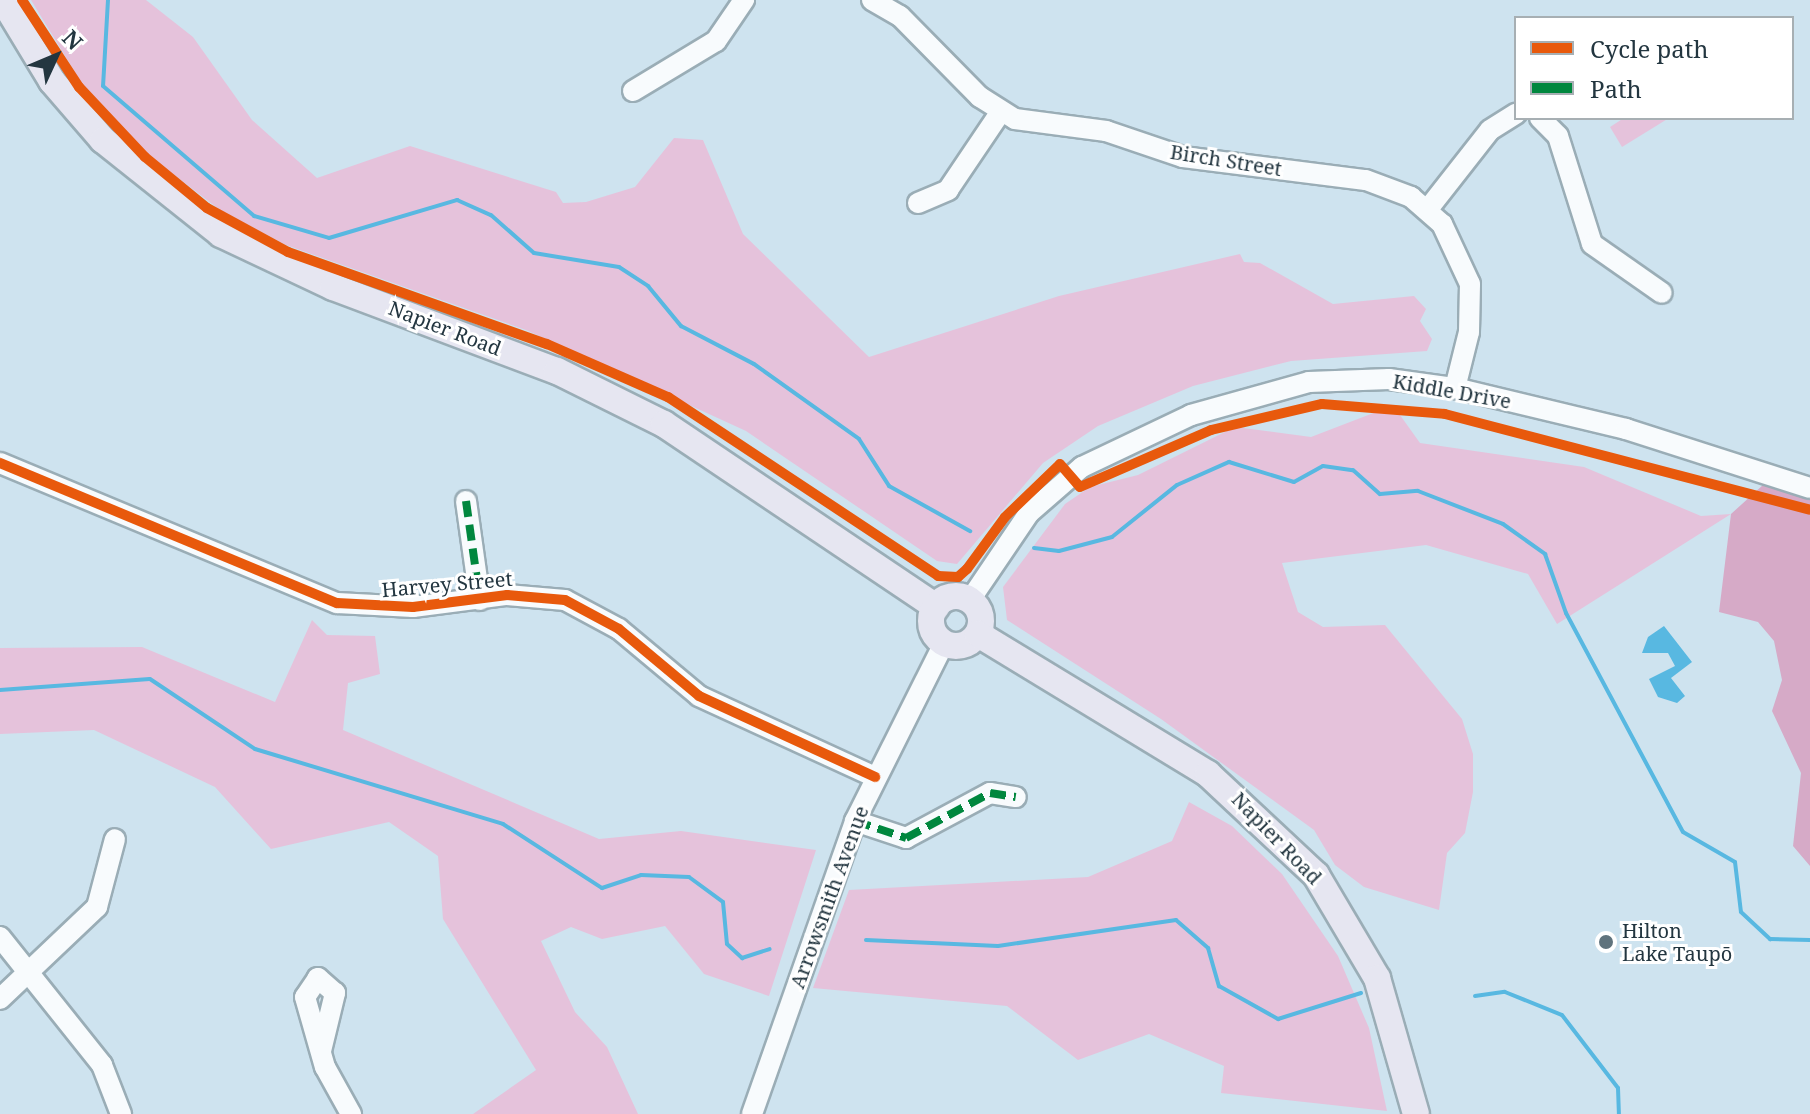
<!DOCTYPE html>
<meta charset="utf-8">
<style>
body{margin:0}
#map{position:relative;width:1810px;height:1114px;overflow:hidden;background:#cee3ef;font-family:"Noto Serif",serif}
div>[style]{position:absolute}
.green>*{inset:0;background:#e5c2db}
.forest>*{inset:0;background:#d6aac7}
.water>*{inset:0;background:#58b8e1}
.stream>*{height:4px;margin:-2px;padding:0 2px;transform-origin:2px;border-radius:2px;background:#58b8e1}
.roads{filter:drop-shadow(2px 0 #9aadb6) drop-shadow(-2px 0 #9aadb6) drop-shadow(0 2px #9aadb6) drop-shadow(0 -2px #9aadb6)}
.minor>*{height:20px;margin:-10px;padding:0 10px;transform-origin:10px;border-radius:10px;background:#f8fbfd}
.major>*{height:26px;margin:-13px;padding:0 13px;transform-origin:13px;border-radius:13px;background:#e6e6f1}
.major>.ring{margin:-13px;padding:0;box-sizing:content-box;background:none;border:26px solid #e6e6f1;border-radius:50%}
.quiet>*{height:8px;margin-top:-4px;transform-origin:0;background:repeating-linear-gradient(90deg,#00873e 0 16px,transparent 0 24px)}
.cycleway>*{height:10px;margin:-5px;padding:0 5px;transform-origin:5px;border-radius:5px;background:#e8590c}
.dots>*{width:22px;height:22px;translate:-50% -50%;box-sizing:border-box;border:4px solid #fff;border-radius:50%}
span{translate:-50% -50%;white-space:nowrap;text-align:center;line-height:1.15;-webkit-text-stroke:6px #fff;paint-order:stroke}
.street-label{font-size:20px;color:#233640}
.poi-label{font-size:20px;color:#233640}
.left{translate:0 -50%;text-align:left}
.legend{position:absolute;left:1514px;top:16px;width:280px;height:104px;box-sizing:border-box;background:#fff;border:2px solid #a7afb3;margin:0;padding:10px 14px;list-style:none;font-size:24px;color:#233640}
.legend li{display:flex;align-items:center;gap:16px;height:40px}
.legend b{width:40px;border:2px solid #a7afb3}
.north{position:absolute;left:16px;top:16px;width:80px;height:80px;-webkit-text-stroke:6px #fff;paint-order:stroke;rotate:46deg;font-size:22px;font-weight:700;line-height:32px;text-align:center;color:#233640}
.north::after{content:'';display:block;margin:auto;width:28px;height:36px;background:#233640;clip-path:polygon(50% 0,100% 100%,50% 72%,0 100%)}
</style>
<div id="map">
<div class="green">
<i style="clip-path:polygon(31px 0,146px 0,193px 37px,252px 120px,317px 178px,410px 146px,556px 192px,563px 203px,586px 202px,635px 187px,674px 138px,703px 140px,743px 234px,869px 357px,1059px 296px,1240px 254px,1244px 262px,1260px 263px,1333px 304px,1414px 296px,1426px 309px,1420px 321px,1432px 339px,1427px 351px,1291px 361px,1193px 386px,1098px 426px,1043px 463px,957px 564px,937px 561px,746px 431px,526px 330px,286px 245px,220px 210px,147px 154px,84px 87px)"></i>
<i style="clip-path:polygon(1624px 118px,1669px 118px,1622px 147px,1610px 127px)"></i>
<i style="clip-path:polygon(1376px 412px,1400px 415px,1420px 443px,1584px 467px,1701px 516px,1731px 514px,1557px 624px,1528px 574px,1426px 545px,1282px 563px,1298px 612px,1323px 627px,1385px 625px,1462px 719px,1473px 754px,1473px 792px,1465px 833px,1447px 853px,1439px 910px,1364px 887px,1335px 865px,1314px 830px,1161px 719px,1007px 620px,1003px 587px,1065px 504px,1090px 487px,1138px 475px,1235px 427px,1311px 437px)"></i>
<i style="clip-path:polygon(312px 620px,327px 635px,375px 636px,380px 674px,348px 683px,343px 730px,599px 839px,681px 831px,816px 850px,769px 996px,704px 974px,665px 926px,602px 939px,571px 927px,541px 941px,575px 1012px,607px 1047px,638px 1114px,473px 1114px,536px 1070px,443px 919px,438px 856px,389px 822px,271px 849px,215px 787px,94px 730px,0 734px,0 648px,142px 647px,275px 702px)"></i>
<i style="clip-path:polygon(1189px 802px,1232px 826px,1282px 874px,1338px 956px,1369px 1028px,1387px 1111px,1221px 1093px,1224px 1066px,1149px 1034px,1078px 1060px,1007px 1006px,813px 988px,849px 890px,1088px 877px,1172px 841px)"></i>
</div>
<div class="forest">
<i style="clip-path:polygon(1774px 475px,1810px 487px,1810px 866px,1793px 846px,1801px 773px,1772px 711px,1782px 680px,1774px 641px,1758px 622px,1719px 612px,1731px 514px)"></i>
</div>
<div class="water">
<i style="clip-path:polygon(1664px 626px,1692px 662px,1671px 678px,1685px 696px,1677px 703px,1658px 697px,1649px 679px,1675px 666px,1668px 653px,1642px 653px,1648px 637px)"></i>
</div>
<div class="stream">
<i style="left:108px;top:0;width:86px;rotate:93.3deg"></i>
<i style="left:103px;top:86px;width:199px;rotate:40.7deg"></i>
<i style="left:254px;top:216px;width:78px;rotate:16.3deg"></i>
<i style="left:329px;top:238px;width:134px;rotate:-16.5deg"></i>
<i style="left:457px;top:200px;width:37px;rotate:24deg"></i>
<i style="left:491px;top:215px;width:57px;rotate:41.5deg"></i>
<i style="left:534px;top:253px;width:86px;rotate:9.4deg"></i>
<i style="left:619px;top:267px;width:35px;rotate:33deg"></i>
<i style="left:648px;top:286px;width:52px;rotate:50.5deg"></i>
<i style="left:681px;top:326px;width:82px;rotate:27.5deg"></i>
<i style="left:754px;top:364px;width:129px;rotate:35.5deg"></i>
<i style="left:859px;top:439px;width:56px;rotate:57.4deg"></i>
<i style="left:889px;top:486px;width:93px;rotate:29.1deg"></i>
<i style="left:1034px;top:548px;width:25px;rotate:7deg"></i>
<i style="left:1059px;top:551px;width:55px;rotate:-14.8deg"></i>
<i style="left:1112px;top:537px;width:83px;rotate:-38.7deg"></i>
<i style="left:1177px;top:485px;width:57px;rotate:-23.9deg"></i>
<i style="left:1229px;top:462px;width:68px;rotate:17.1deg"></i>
<i style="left:1294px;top:482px;width:33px;rotate:-29deg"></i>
<i style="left:1323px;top:466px;width:30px;rotate:8deg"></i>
<i style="left:1353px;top:470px;width:36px;rotate:42deg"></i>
<i style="left:1380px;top:494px;width:38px;rotate:-5deg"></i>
<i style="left:1418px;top:491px;width:91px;rotate:21.2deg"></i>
<i style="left:1503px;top:524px;width:52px;rotate:35.5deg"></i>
<i style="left:1545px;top:554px;width:63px;rotate:70.4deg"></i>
<i style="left:1566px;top:613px;width:248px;rotate:61.9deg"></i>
<i style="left:1683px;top:832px;width:60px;rotate:30deg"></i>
<i style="left:1735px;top:862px;width:50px;rotate:83.2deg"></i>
<i style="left:1741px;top:912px;width:40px;rotate:43deg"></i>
<i style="left:1770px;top:939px;width:40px;rotate:1.4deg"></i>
<i style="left:0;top:690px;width:150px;rotate:-4.2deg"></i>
<i style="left:150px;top:679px;width:126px;rotate:33.7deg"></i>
<i style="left:255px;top:749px;width:259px;rotate:16.8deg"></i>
<i style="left:503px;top:824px;width:118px;rotate:32.9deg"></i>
<i style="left:602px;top:888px;width:41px;rotate:-18.4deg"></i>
<i style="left:641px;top:875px;width:48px;rotate:2.4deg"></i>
<i style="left:689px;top:877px;width:42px;rotate:36.3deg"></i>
<i style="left:723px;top:902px;width:42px;rotate:84.6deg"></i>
<i style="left:727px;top:944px;width:21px;rotate:43deg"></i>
<i style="left:742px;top:958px;width:29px;rotate:-18deg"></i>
<i style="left:866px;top:940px;width:132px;rotate:2.6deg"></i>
<i style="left:998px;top:946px;width:180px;rotate:-8.3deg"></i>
<i style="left:1176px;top:920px;width:43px;rotate:41.2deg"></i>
<i style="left:1208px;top:948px;width:40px;rotate:74deg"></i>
<i style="left:1219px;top:986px;width:68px;rotate:29.2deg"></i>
<i style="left:1278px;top:1019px;width:87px;rotate:-17.4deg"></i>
<i style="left:1475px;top:996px;width:30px;rotate:-8deg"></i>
<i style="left:1505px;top:992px;width:61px;rotate:22deg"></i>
<i style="left:1562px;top:1015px;width:92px;rotate:52.5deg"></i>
<i style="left:1618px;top:1088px;width:26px;rotate:88deg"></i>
</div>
<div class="roads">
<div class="minor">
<i style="left:872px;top:0;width:32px;rotate:30deg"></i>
<i style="left:900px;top:16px;width:114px;rotate:45.4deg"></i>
<i style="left:980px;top:97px;width:41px;rotate:32.2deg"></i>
<i style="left:1015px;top:119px;width:92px;rotate:7.5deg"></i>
<i style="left:1106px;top:131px;width:81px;rotate:18.7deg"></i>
<i style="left:1183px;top:157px;width:184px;rotate:7.2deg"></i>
<i style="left:1366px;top:180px;width:48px;rotate:20.7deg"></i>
<i style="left:1411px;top:197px;width:41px;rotate:41.1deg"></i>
<i style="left:1442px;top:224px;width:66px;rotate:65deg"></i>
<i style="left:1470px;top:284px;width:48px;rotate:91.2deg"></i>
<i style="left:1469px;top:332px;width:58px;rotate:104deg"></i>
<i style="left:633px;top:91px;width:97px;rotate:-31.1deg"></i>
<i style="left:716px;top:41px;width:50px;rotate:-55.7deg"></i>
<i style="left:1540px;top:118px;width:25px;rotate:45deg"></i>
<i style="left:1558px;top:136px;width:113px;rotate:72.5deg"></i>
<i style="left:1592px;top:244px;width:85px;rotate:35deg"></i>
<i style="left:918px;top:203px;width:33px;rotate:-23deg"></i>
<i style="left:948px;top:190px;width:93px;rotate:-56deg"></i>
<i style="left:1428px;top:209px;width:100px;rotate:-51.9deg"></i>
<i style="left:1490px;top:130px;width:31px;rotate:-32deg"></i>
<i style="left:0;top:463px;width:365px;rotate:22.6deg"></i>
<i style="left:337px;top:603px;width:76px;rotate:3deg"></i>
<i style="left:413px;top:607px;width:95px;rotate:-7.3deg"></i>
<i style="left:507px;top:595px;width:58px;rotate:4.9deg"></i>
<i style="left:565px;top:600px;width:61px;rotate:28.2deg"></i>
<i style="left:619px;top:629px;width:104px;rotate:39.9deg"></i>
<i style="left:699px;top:696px;width:194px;rotate:24.7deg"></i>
<i style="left:466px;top:501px;width:100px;rotate:82deg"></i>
<i style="left:970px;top:600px;width:105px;rotate:-55.9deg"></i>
<i style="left:1029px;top:513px;width:70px;rotate:-41deg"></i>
<i style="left:1082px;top:467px;width:121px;rotate:-25.5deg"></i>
<i style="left:1191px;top:415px;width:123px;rotate:-15.6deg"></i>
<i style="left:1309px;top:382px;width:80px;rotate:-2.1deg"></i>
<i style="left:1389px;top:379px;width:67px;rotate:7.8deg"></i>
<i style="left:1455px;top:388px;width:176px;rotate:13.5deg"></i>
<i style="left:1626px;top:429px;width:193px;rotate:17.8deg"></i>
<i style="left:855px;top:821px;width:54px;rotate:18.4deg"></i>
<i style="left:906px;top:838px;width:95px;rotate:-28.2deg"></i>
<i style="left:990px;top:793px;width:26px;rotate:9deg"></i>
<i style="left:0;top:937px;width:164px;rotate:51.4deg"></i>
<i style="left:102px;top:1065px;width:53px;rotate:68.8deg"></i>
<i style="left:0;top:999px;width:134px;rotate:-43.5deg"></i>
<i style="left:97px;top:907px;width:70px;rotate:-75.2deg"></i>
<i style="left:321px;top:1051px;width:60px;rotate:-76.4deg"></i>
<i style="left:335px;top:993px;width:23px;rotate:-139deg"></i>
<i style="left:318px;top:978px;width:23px;rotate:124deg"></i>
<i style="left:305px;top:997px;width:73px;rotate:74.1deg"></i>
<i style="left:325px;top:1067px;width:54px;rotate:61deg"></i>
<i style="left:752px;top:1114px;width:311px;rotate:-70.6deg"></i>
<i style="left:855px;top:821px;width:199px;rotate:-63.4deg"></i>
</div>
<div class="major">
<i style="left:3px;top:0;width:95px;rotate:58.8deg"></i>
<i style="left:52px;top:81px;width:78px;rotate:49.2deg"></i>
<i style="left:103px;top:140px;width:151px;rotate:38.5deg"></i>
<i style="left:221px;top:234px;width:124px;rotate:25.3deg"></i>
<i style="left:333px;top:287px;width:239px;rotate:20.6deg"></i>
<i style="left:557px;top:371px;width:119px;rotate:26.4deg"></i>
<i style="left:664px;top:424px;width:328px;rotate:33.9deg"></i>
<i class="ring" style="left:931px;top:596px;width:24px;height:24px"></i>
<i style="left:978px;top:634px;width:269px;rotate:31.3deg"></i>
<i style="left:1208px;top:774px;width:148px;rotate:43.1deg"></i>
<i style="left:1316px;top:875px;width:120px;rotate:59.4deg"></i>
<i style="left:1377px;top:978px;width:141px;rotate:74deg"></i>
</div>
</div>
<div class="quiet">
<i style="left:466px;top:501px;width:100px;rotate:82deg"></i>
<i style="left:855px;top:821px;width:54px;rotate:18.4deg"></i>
<i style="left:906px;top:838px;width:95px;rotate:-28.2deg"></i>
<i style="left:990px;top:793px;width:26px;rotate:9deg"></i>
</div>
<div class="cycleway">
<i style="left:22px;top:0;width:104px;rotate:56.8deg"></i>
<i style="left:79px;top:87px;width:96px;rotate:46.7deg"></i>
<i style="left:145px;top:157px;width:80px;rotate:39.4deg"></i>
<i style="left:207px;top:208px;width:92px;rotate:28.5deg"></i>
<i style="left:288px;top:252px;width:275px;rotate:19.6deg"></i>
<i style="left:547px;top:344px;width:132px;rotate:23.7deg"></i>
<i style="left:668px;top:397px;width:324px;rotate:33.5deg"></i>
<i style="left:938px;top:576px;width:20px;rotate:3deg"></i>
<i style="left:958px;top:577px;width:12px;rotate:-42deg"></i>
<i style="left:967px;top:569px;width:64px;rotate:-53.8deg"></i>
<i style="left:1005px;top:517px;width:76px;rotate:-43.9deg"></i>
<i style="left:1060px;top:464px;width:30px;rotate:49deg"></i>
<i style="left:1080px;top:487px;width:143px;rotate:-23.5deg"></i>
<i style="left:1211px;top:430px;width:114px;rotate:-13.2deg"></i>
<i style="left:1322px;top:404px;width:123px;rotate:4.6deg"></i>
<i style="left:1445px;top:414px;width:377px;rotate:14.7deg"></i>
<i style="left:0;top:463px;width:365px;rotate:22.6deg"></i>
<i style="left:337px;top:603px;width:76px;rotate:3deg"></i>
<i style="left:413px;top:607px;width:95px;rotate:-7.3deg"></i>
<i style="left:507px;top:595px;width:58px;rotate:4.9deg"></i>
<i style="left:565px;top:600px;width:61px;rotate:28.2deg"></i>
<i style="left:619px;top:629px;width:104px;rotate:39.9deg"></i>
<i style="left:699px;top:696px;width:194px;rotate:24.7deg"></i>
</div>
<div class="dots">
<i style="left:1606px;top:942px;background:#5f737d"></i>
</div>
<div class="street-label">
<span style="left:1226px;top:160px;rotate:9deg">Birch Street</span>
<span style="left:445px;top:328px;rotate:21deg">Napier Road</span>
<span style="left:1452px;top:391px;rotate:10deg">Kiddle Drive</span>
<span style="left:447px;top:584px;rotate:-5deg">Harvey Street</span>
<span style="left:1277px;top:838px;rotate:46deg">Napier Road</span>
<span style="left:829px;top:897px;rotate:-70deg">Arrowsmith Avenue</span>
</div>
<div class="poi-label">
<span class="left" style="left:1622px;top:942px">Hilton<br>Lake Taupō</span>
</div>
<ul class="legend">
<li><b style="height:10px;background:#e8590c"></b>Cycle path</li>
<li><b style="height:10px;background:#00873e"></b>Path</li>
</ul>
<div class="north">N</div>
</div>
